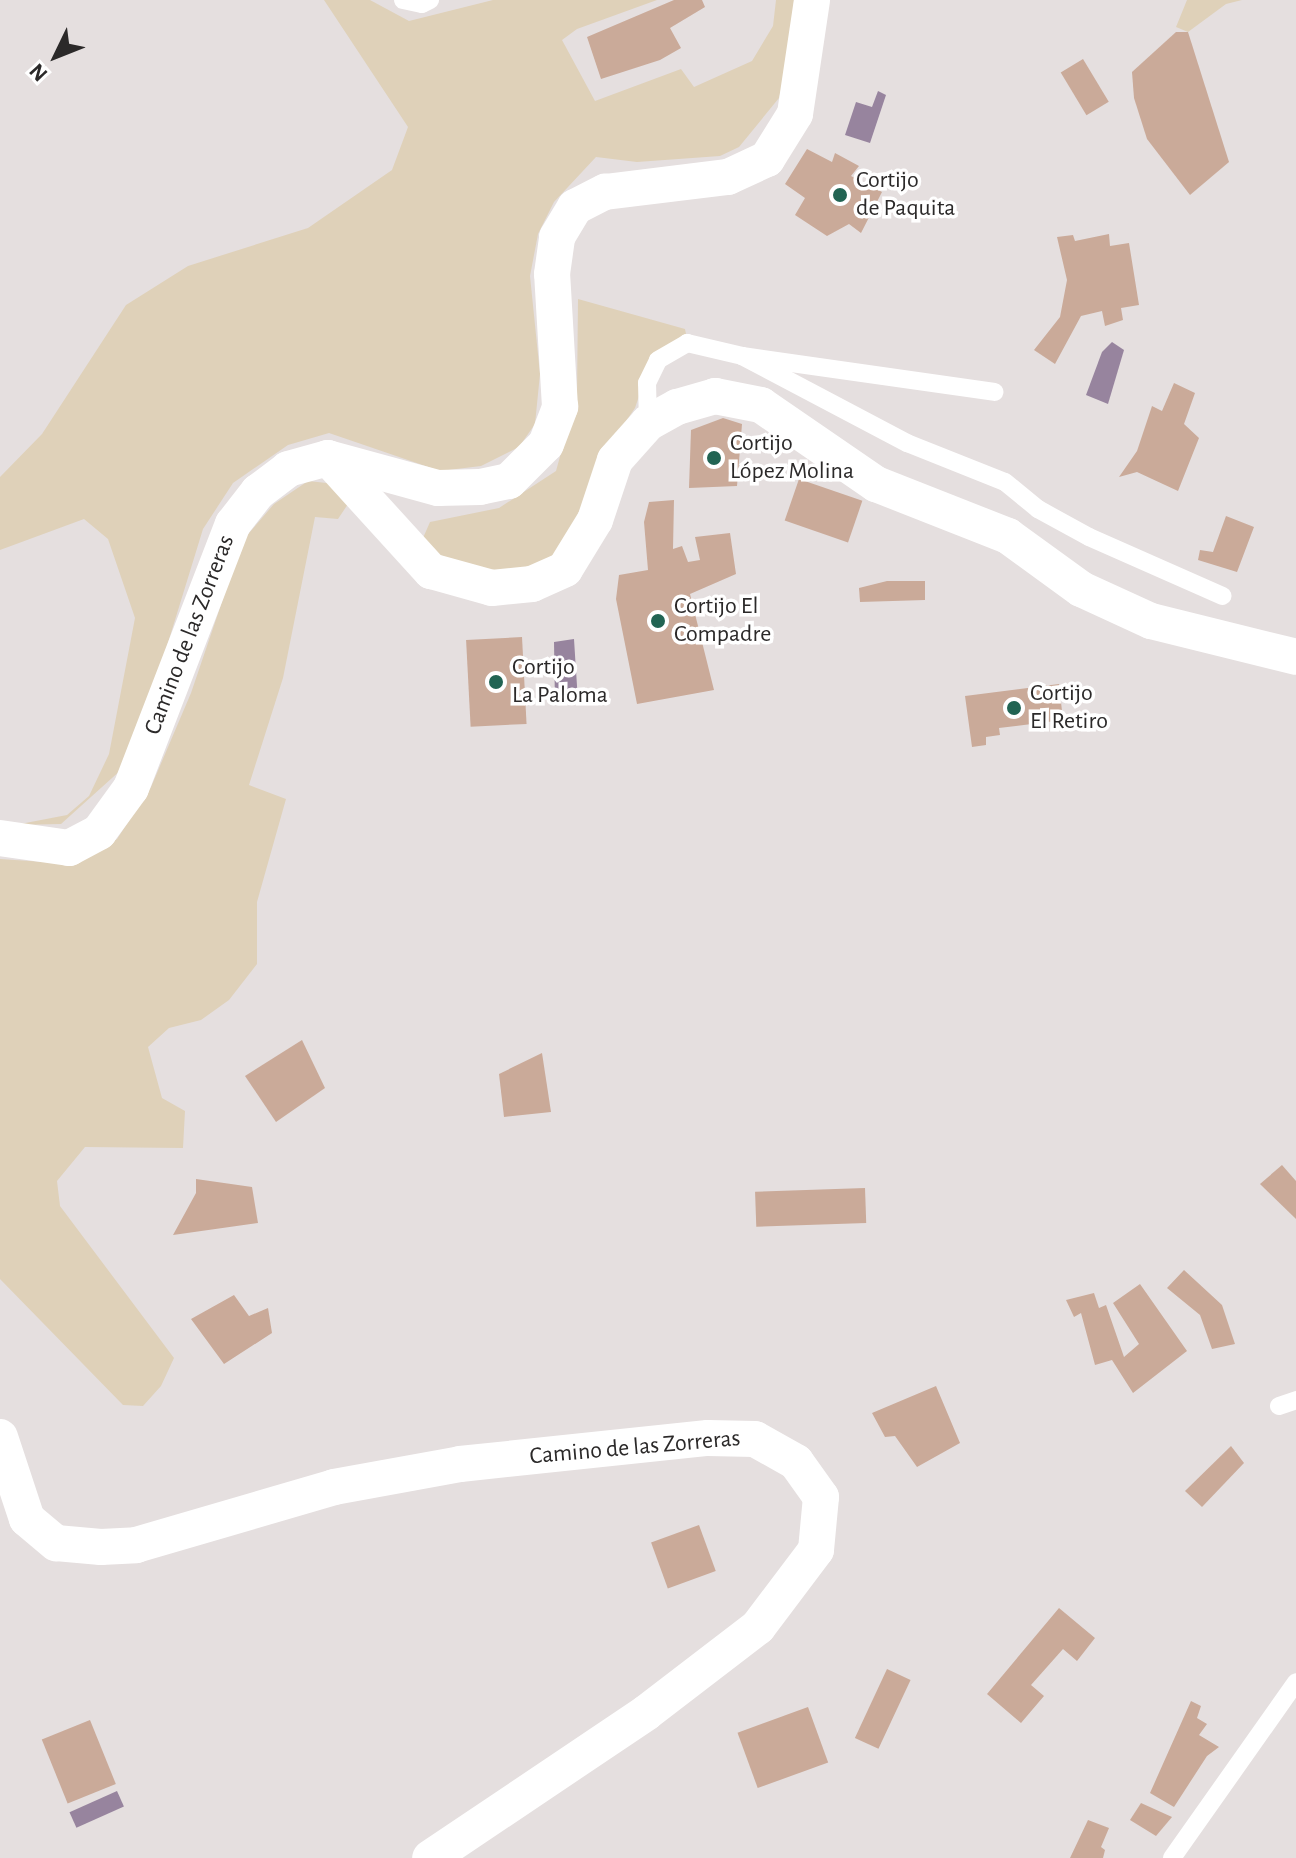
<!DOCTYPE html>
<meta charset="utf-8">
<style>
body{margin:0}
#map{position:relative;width:1296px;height:1858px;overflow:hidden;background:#e5dfdf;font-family:"Alegreya Sans",sans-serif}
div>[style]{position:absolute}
.green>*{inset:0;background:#dfd1b9}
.water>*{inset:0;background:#97849e;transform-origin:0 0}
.building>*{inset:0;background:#caaa99;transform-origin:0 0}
.service>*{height:18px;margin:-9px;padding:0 9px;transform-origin:9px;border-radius:9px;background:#fff}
.minor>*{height:36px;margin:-18px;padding:0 18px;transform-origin:18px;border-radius:18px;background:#fff}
.dots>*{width:22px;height:22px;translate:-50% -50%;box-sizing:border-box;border:4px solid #fff;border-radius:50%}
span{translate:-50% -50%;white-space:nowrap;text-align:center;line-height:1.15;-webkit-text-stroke:7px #fff;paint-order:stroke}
.poi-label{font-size:24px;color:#2b2929}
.left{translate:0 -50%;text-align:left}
.street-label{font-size:24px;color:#2b2929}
.north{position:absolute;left:16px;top:16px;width:80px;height:80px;-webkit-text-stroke:6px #fff;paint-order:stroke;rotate:227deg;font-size:22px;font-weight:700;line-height:32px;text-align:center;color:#2b2929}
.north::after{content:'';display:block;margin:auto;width:28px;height:36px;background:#2b2929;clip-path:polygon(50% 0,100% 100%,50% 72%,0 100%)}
</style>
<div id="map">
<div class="green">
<i style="clip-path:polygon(324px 0,370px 0,409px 21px,493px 0,657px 0,577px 29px,562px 40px,595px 101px,681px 69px,694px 87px,752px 61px,773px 26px,776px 0,794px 0,789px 60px,779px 98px,739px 147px,720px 156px,637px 162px,596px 157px,554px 202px,538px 234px,530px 276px,540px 374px,535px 424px,519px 447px,481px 466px,440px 471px,329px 433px,288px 445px,233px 483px,203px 529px,151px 698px,122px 769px,61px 824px,15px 825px,67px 815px,89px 796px,109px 754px,135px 618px,108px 539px,84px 519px,0 550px,0 477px,42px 434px,126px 305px,188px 266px,308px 228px,392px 170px,408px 127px)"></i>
<i style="clip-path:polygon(1187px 0,1242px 0,1226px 4px,1188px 32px,1176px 27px)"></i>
<i style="clip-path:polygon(578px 299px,685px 329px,686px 334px,653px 355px,635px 408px,605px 452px,564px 550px,537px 568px,501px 575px,455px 564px,429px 551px,423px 538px,430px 522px,499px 508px,556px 471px,577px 395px)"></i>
<i style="clip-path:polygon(308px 481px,336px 484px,352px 498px,338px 519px,315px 517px,283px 678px,249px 785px,286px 799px,257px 902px,257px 964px,229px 1000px,201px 1020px,169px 1028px,148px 1047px,162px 1098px,185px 1111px,183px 1148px,85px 1147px,57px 1181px,60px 1206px,174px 1358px,161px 1386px,143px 1406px,123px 1405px,0 1279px,0 859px,74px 864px,117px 839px,151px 787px,191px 693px,243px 540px,274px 504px)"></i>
</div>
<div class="water">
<i style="clip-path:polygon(878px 91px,886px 95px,870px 143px,845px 135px,856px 102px,872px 107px)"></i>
<i style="clip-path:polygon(1112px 342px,1124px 350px,1108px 404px,1086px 395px,1102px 352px)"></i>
<i style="clip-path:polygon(574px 639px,578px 702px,555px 704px,554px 642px)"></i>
<i style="left:117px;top:1791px;width:17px;height:52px;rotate:66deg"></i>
</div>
<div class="building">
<i style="clip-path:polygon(674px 0,702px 0,705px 7px,670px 28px,681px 48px,660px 60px,601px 79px,587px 37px)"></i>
<i style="clip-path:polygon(1176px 32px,1188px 32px,1229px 162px,1190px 195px,1147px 139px,1134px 98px,1132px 72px)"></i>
<i style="left:1083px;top:59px;width:50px;height:26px;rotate:59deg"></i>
<i style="clip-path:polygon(807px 149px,832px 162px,835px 153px,859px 166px,851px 176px,882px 192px,861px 233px,849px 224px,827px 236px,795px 215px,805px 198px,785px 184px)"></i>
<i style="clip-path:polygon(1109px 234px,1110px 246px,1129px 243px,1139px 305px,1121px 308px,1123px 320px,1105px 326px,1102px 311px,1081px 316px,1055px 364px,1034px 350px,1060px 317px,1067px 280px,1057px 237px,1073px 235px,1075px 241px)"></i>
<i style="clip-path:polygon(1174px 383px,1195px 393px,1184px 424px,1199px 438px,1178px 491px,1137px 472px,1119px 477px,1137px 451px,1152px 406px,1162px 411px)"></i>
<i style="clip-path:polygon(723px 418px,742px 424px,737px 486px,689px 488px,691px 430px)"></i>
<i style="left:799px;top:479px;width:67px;height:44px;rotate:19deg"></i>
<i style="clip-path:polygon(674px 500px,673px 549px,682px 546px,688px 562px,700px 560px,695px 537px,730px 533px,736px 574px,690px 594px,714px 690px,637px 704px,616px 599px,619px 575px,648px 570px,644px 522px,649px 502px)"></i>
<i style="clip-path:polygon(1226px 516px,1254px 527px,1237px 572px,1198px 560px,1200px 550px,1213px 552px)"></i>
<i style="clip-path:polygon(887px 581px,925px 581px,925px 600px,860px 602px,859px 588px)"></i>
<i style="left:522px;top:637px;width:87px;height:56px;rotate:87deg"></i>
<i style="clip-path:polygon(1059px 684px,1063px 720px,999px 728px,1000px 735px,986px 737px,986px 745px,972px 747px,965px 696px)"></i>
<i style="clip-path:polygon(302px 1040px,325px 1088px,276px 1122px,245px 1076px)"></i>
<i style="clip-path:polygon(542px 1053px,551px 1112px,504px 1117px,499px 1074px)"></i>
<i style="clip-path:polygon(1282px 1165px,1296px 1181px,1296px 1219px,1260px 1184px)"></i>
<i style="clip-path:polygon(196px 1179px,252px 1187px,258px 1223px,173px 1235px,196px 1193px)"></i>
<i style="left:865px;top:1188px;width:35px;height:110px;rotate:88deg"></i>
<i style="clip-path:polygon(1184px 1270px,1222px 1305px,1235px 1344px,1212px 1349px,1200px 1315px,1167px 1288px)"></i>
<i style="clip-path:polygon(1140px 1284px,1187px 1351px,1133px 1393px,1112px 1360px,1095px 1365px,1081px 1313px,1074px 1317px,1066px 1300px,1094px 1293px,1099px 1308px,1106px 1305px,1124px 1357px,1139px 1344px,1113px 1303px)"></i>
<i style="clip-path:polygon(234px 1295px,249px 1316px,268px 1308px,272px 1333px,224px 1364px,191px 1319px)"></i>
<i style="clip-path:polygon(936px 1386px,960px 1443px,917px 1467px,895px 1436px,885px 1437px,872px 1413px)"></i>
<i style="clip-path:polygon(1231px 1446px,1244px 1463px,1202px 1507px,1185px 1491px)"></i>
<i style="left:699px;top:1525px;width:49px;height:51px;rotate:70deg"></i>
<i style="clip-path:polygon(1059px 1608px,1095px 1638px,1077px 1661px,1063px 1649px,1031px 1685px,1044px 1696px,1021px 1723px,987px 1694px)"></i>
<i style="left:887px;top:1669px;width:26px;height:76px;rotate:25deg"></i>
<i style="clip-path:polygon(1191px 1701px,1201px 1706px,1197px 1718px,1207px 1724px,1199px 1735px,1219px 1747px,1207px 1756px,1174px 1807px,1150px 1793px)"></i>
<i style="left:808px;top:1707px;width:59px;height:75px;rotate:70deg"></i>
<i style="left:90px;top:1720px;width:69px;height:52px;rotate:68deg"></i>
<i style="clip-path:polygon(1141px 1803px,1172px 1817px,1156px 1836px,1130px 1820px)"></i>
<i style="clip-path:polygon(1088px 1820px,1109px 1828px,1101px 1847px,1105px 1850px,1103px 1858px,1070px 1858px)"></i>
</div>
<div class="service">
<i style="left:403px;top:0;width:19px;rotate:12deg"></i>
<i style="left:422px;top:4px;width:9px;rotate:-27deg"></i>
<i style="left:742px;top:356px;width:187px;rotate:27.8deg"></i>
<i style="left:907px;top:443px;width:105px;rotate:21.7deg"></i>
<i style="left:1005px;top:482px;width:43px;rotate:39.3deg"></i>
<i style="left:1038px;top:509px;width:58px;rotate:28.8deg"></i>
<i style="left:1089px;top:537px;width:146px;rotate:23.8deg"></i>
<i style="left:648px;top:423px;width:40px;rotate:-91.4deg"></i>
<i style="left:647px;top:383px;width:25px;rotate:-64deg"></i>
<i style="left:658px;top:360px;width:34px;rotate:-30deg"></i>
<i style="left:687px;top:343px;width:57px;rotate:13.3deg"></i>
<i style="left:742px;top:356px;width:255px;rotate:8.1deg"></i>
<i style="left:1279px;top:1406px;width:18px;rotate:-19deg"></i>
<i style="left:1172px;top:1858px;width:215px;rotate:-54.8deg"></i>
</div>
<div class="minor">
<i style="left:328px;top:458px;width:153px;rotate:47.7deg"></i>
<i style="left:431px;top:571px;width:63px;rotate:15.6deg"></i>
<i style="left:492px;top:588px;width:40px;rotate:-5.7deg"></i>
<i style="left:532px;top:584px;width:36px;rotate:-24deg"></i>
<i style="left:565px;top:569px;width:57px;rotate:-58.5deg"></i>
<i style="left:595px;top:520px;width:63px;rotate:-71.6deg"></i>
<i style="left:615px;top:460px;width:50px;rotate:-48.3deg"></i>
<i style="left:648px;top:423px;width:33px;rotate:-29deg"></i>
<i style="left:677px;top:407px;width:40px;rotate:-16deg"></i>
<i style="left:715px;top:396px;width:47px;rotate:11.1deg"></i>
<i style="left:761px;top:405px;width:140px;rotate:34.5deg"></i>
<i style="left:876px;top:484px;width:142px;rotate:21.5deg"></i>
<i style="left:1008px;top:536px;width:90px;rotate:36deg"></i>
<i style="left:1081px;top:589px;width:77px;rotate:24.6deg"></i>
<i style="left:1151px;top:621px;width:149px;rotate:13.9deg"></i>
<i style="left:0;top:838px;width:70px;rotate:8.2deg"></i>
<i style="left:69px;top:848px;width:34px;rotate:-28deg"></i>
<i style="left:99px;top:832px;width:54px;rotate:-54deg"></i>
<i style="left:131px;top:788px;width:283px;rotate:-68.9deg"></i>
<i style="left:233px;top:524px;width:41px;rotate:-52deg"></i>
<i style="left:258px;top:492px;width:38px;rotate:-37deg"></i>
<i style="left:288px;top:469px;width:41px;rotate:-15.4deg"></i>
<i style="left:328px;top:458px;width:114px;rotate:15.3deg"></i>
<i style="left:438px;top:488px;width:42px;rotate:-1.4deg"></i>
<i style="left:480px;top:487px;width:30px;rotate:-12deg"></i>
<i style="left:509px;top:481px;width:52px;rotate:-45deg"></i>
<i style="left:546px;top:444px;width:40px;rotate:-69deg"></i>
<i style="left:560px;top:407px;width:133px;rotate:-93.4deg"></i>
<i style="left:552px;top:274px;width:37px;rotate:-82deg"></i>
<i style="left:557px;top:237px;width:35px;rotate:-59deg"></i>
<i style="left:575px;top:207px;width:34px;rotate:-27deg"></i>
<i style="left:605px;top:192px;width:124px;rotate:-7deg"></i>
<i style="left:728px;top:177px;width:43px;rotate:-24.8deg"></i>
<i style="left:767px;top:159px;width:53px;rotate:-58.1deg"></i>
<i style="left:795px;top:114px;width:115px;rotate:-81.5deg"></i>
<i style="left:0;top:1437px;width:86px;rotate:71.8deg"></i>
<i style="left:27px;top:1519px;width:38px;rotate:40deg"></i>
<i style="left:56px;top:1543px;width:45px;rotate:5.1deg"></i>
<i style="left:101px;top:1547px;width:35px;rotate:-3deg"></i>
<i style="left:136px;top:1545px;width:206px;rotate:-16.3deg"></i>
<i style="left:334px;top:1487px;width:128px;rotate:-10.3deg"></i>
<i style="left:460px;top:1464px;width:249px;rotate:-6deg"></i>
<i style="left:708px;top:1438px;width:47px;rotate:1.2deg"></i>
<i style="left:755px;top:1439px;width:47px;rotate:29.3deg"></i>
<i style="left:796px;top:1462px;width:43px;rotate:54.5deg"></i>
<i style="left:821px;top:1497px;width:53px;rotate:95.4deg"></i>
<i style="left:816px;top:1550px;width:96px;rotate:127deg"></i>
<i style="left:758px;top:1627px;width:141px;rotate:142.5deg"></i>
<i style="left:646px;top:1713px;width:260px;rotate:146.1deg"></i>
</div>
<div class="dots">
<i style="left:840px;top:195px;background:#226453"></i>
<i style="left:714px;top:458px;background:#226453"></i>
<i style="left:658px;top:621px;background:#226453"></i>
<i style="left:496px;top:682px;background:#226453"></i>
<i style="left:1014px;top:708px;background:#226453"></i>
</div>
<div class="poi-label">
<span class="left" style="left:856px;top:195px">Cortijo<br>de Paquita</span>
<span class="left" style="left:730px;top:458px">Cortijo<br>López Molina</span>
<span class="left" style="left:674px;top:621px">Cortijo El<br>Compadre</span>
<span class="left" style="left:512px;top:682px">Cortijo<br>La Paloma</span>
<span class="left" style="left:1030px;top:708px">Cortijo<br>El Retiro</span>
</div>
<div class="street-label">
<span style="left:190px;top:635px;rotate:-69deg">Camino de las Zorreras</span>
<span style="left:635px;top:1448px;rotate:-5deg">Camino de las Zorreras</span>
</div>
<div class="north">N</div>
</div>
